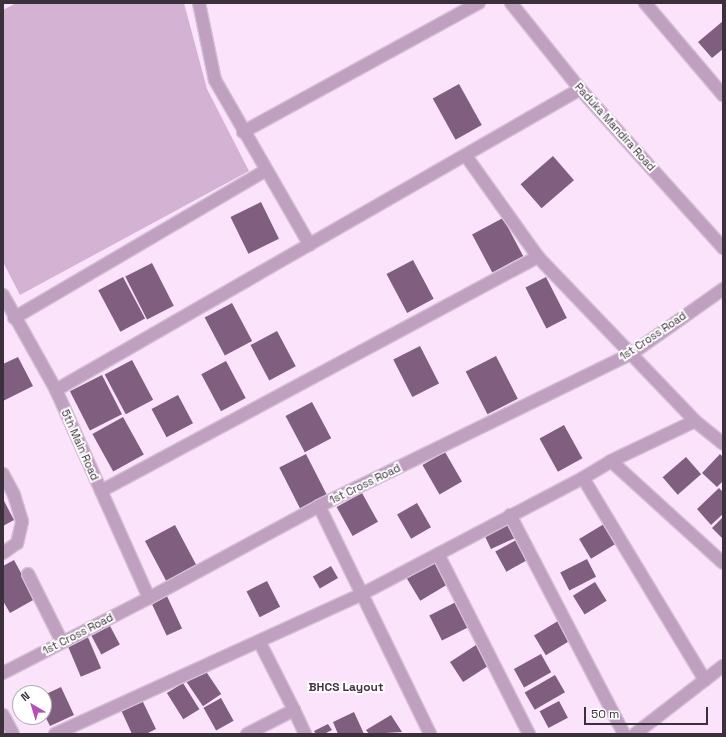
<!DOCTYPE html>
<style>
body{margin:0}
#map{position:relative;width:726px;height:737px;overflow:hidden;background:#fbe4fb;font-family:"Space Grotesk",sans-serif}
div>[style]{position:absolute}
.green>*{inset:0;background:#d4b2d4}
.building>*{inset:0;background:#805e80;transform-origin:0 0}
.roads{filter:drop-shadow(1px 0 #d4c0d4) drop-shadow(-1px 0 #d4c0d4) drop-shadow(0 1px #d4c0d4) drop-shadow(0 -1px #d4c0d4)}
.minor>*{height:12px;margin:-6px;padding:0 6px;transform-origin:6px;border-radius:6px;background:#c0a0c0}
span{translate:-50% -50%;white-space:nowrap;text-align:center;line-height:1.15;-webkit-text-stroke:4px #fff;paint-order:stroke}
.street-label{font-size:11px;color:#3a313a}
.neighbourhood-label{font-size:12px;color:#463446;font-weight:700}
.frame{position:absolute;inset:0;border:4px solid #3a313a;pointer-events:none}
.north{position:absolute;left:12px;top:685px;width:40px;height:40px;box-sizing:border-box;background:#fff;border:1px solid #b0adb0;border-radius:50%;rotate:322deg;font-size:11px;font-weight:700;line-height:16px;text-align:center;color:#3a313a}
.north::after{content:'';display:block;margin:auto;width:14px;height:18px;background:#b34fb6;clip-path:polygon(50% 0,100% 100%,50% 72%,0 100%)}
.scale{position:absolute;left:584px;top:707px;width:124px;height:18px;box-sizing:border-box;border:2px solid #3a313a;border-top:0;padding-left:5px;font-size:12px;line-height:14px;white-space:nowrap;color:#3a313a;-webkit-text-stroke:3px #fff;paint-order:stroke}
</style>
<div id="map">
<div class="green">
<i style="clip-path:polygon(16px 3px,184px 3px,207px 89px,249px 171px,20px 295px,3px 262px,3px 10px)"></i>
</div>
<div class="building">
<i style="clip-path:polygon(723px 21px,723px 49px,712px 58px,698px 42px)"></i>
<i style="left:459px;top:84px;width:47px;height:30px;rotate:61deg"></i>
<i style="left:553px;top:156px;width:32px;height:43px;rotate:49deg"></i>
<i style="left:261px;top:202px;width:41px;height:34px;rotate:64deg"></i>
<i style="left:503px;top:218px;width:43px;height:35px;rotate:62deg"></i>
<i style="left:413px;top:260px;width:44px;height:30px;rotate:62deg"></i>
<i style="left:152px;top:263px;width:48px;height:30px;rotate:63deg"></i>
<i style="left:123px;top:277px;width:47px;height:28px;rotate:62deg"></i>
<i style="left:546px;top:277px;width:46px;height:23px;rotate:63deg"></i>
<i style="left:232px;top:303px;width:43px;height:31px;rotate:62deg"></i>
<i style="left:277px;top:331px;width:40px;height:30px;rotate:62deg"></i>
<i style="left:420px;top:346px;width:42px;height:30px;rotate:63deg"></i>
<i style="left:496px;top:356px;width:48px;height:34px;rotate:63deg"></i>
<i style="clip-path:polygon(18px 357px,33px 386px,3px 401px,3px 364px)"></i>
<i style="left:132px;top:360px;width:45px;height:31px;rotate:62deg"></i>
<i style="left:226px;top:361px;width:42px;height:28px;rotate:62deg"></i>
<i style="left:102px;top:375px;width:44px;height:36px;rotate:63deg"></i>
<i style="left:178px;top:395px;width:32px;height:30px;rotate:62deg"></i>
<i style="left:312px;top:402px;width:41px;height:30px;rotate:62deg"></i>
<i style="left:123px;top:417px;width:43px;height:35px;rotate:61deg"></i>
<i style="left:564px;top:425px;width:38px;height:28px;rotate:61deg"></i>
<i style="left:445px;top:452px;width:34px;height:26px;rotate:60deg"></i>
<i style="left:306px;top:454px;width:48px;height:30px;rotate:63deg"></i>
<i style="clip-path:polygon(720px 454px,723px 457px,723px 481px,717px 487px,702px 473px)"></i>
<i style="left:686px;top:457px;width:23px;height:31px;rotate:49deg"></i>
<i style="clip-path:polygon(719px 488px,723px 492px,723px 514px,711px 525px,697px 509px)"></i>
<i style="left:362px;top:493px;width:33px;height:29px;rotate:61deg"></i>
<i style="clip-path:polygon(3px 499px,14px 520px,3px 526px)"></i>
<i style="left:417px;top:503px;width:28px;height:23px;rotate:60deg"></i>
<i style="clip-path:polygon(723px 517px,723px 539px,712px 528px)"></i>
<i style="left:511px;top:521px;width:17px;height:30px;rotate:65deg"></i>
<i style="left:604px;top:524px;width:23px;height:29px;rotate:59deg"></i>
<i style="left:175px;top:525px;width:47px;height:34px;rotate:62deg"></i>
<i style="left:518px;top:539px;width:23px;height:26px;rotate:61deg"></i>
<i style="left:587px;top:559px;width:20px;height:30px;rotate:63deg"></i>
<i style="clip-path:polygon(14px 560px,35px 599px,10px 613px,3px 601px,3px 566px)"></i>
<i style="left:436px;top:561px;width:26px;height:34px;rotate:59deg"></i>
<i style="left:331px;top:566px;width:14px;height:21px;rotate:60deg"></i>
<i style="left:267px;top:581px;width:29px;height:23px;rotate:63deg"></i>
<i style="left:595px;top:582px;width:22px;height:26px;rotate:58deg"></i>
<i style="left:166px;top:594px;width:38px;height:17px;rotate:65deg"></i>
<i style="left:456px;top:602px;width:28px;height:30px;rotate:63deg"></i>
<i style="left:558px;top:621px;width:23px;height:28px;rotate:59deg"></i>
<i style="left:110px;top:626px;width:21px;height:21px;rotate:62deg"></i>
<i style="left:87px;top:635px;width:36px;height:22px;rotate:67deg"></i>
<i style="left:476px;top:645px;width:24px;height:31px;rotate:57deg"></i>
<i style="left:541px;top:654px;width:21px;height:31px;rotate:61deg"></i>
<i style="left:205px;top:670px;width:29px;height:22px;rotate:56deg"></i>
<i style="left:555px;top:675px;width:20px;height:35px;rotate:60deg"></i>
<i style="left:183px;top:683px;width:31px;height:19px;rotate:58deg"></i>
<i style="clip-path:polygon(61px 687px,74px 715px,50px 726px,44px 714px,44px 695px)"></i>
<i style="left:221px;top:698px;width:26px;height:20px;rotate:61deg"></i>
<i style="clip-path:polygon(142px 700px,156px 729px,146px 734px,132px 734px,121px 710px)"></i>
<i style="left:559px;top:701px;width:19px;height:22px;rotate:62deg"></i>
<i style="clip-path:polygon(354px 712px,364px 734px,338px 734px,333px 722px)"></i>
<i style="clip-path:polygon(391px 715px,402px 732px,369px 734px,366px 730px)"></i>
<i style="clip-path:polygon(328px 724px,332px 730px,324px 734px,316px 734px,314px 731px)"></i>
</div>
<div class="roads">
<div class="minor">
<i style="left:199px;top:3px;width:79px;rotate:78.3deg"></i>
<i style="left:215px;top:80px;width:190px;rotate:60.1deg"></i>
<i style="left:511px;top:3px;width:110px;rotate:51.3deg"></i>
<i style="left:580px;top:89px;width:214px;rotate:48deg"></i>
<i style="left:645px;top:3px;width:121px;rotate:49.7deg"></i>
<i style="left:243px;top:132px;width:269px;rotate:-28.7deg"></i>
<i style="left:466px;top:156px;width:124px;rotate:54.5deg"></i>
<i style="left:538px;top:257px;width:227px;rotate:46.2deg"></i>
<i style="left:695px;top:421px;width:36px;rotate:39deg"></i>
<i style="left:3px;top:295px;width:109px;rotate:60.8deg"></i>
<i style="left:56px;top:390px;width:228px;rotate:65.9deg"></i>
<i style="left:14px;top:318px;width:292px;rotate:-30.4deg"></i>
<i style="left:56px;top:390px;width:604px;rotate:-29.87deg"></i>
<i style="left:611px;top:461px;width:151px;rotate:42.3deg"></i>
<i style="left:3px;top:474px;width:24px;rotate:62deg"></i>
<i style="left:14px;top:495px;width:28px;rotate:73deg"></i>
<i style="left:22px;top:522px;width:22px;rotate:103deg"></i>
<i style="left:17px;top:543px;width:17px;rotate:144deg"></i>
<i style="left:583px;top:478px;width:236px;rotate:58.9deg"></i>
<i style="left:101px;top:491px;width:496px;rotate:-28.2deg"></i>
<i style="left:319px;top:506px;width:254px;rotate:64deg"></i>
<i style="left:510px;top:515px;width:247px;rotate:62.5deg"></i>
<i style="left:438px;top:554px;width:202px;rotate:63.2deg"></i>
<i style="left:28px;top:574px;width:76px;rotate:63.4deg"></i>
<i style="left:3px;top:673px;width:164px;rotate:-27.2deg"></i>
<i style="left:149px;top:598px;width:193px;rotate:-28.4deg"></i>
<i style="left:319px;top:506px;width:347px;rotate:-26deg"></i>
<i style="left:631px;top:354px;width:113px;rotate:-35.2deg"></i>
<i style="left:294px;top:710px;width:26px;rotate:65deg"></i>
<i style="left:3px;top:715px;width:21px;rotate:62deg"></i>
<i style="left:55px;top:734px;width:337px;rotate:-24.5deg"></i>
<i style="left:362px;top:594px;width:250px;rotate:-27.7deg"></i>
<i style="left:583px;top:478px;width:33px;rotate:-31deg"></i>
<i style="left:611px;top:461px;width:93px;rotate:-25.5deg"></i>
<i style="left:247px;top:734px;width:53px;rotate:-27.1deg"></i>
<i style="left:294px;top:710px;width:77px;rotate:-116.9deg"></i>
<i style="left:635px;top:734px;width:111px;rotate:-37.7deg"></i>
</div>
</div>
<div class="street-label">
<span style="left:615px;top:127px;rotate:48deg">Paduka Mandira Road</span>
<span style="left:653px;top:336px;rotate:-34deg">1st Cross Road</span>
<span style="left:80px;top:445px;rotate:66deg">5th Main Road</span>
<span style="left:365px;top:484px;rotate:-26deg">1st Cross Road</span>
<span style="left:78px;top:634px;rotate:-27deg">1st Cross Road</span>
</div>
<div class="neighbourhood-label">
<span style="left:346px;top:688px">BHCS Layout</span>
</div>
<div class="frame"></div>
<div class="north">N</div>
<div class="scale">50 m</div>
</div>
